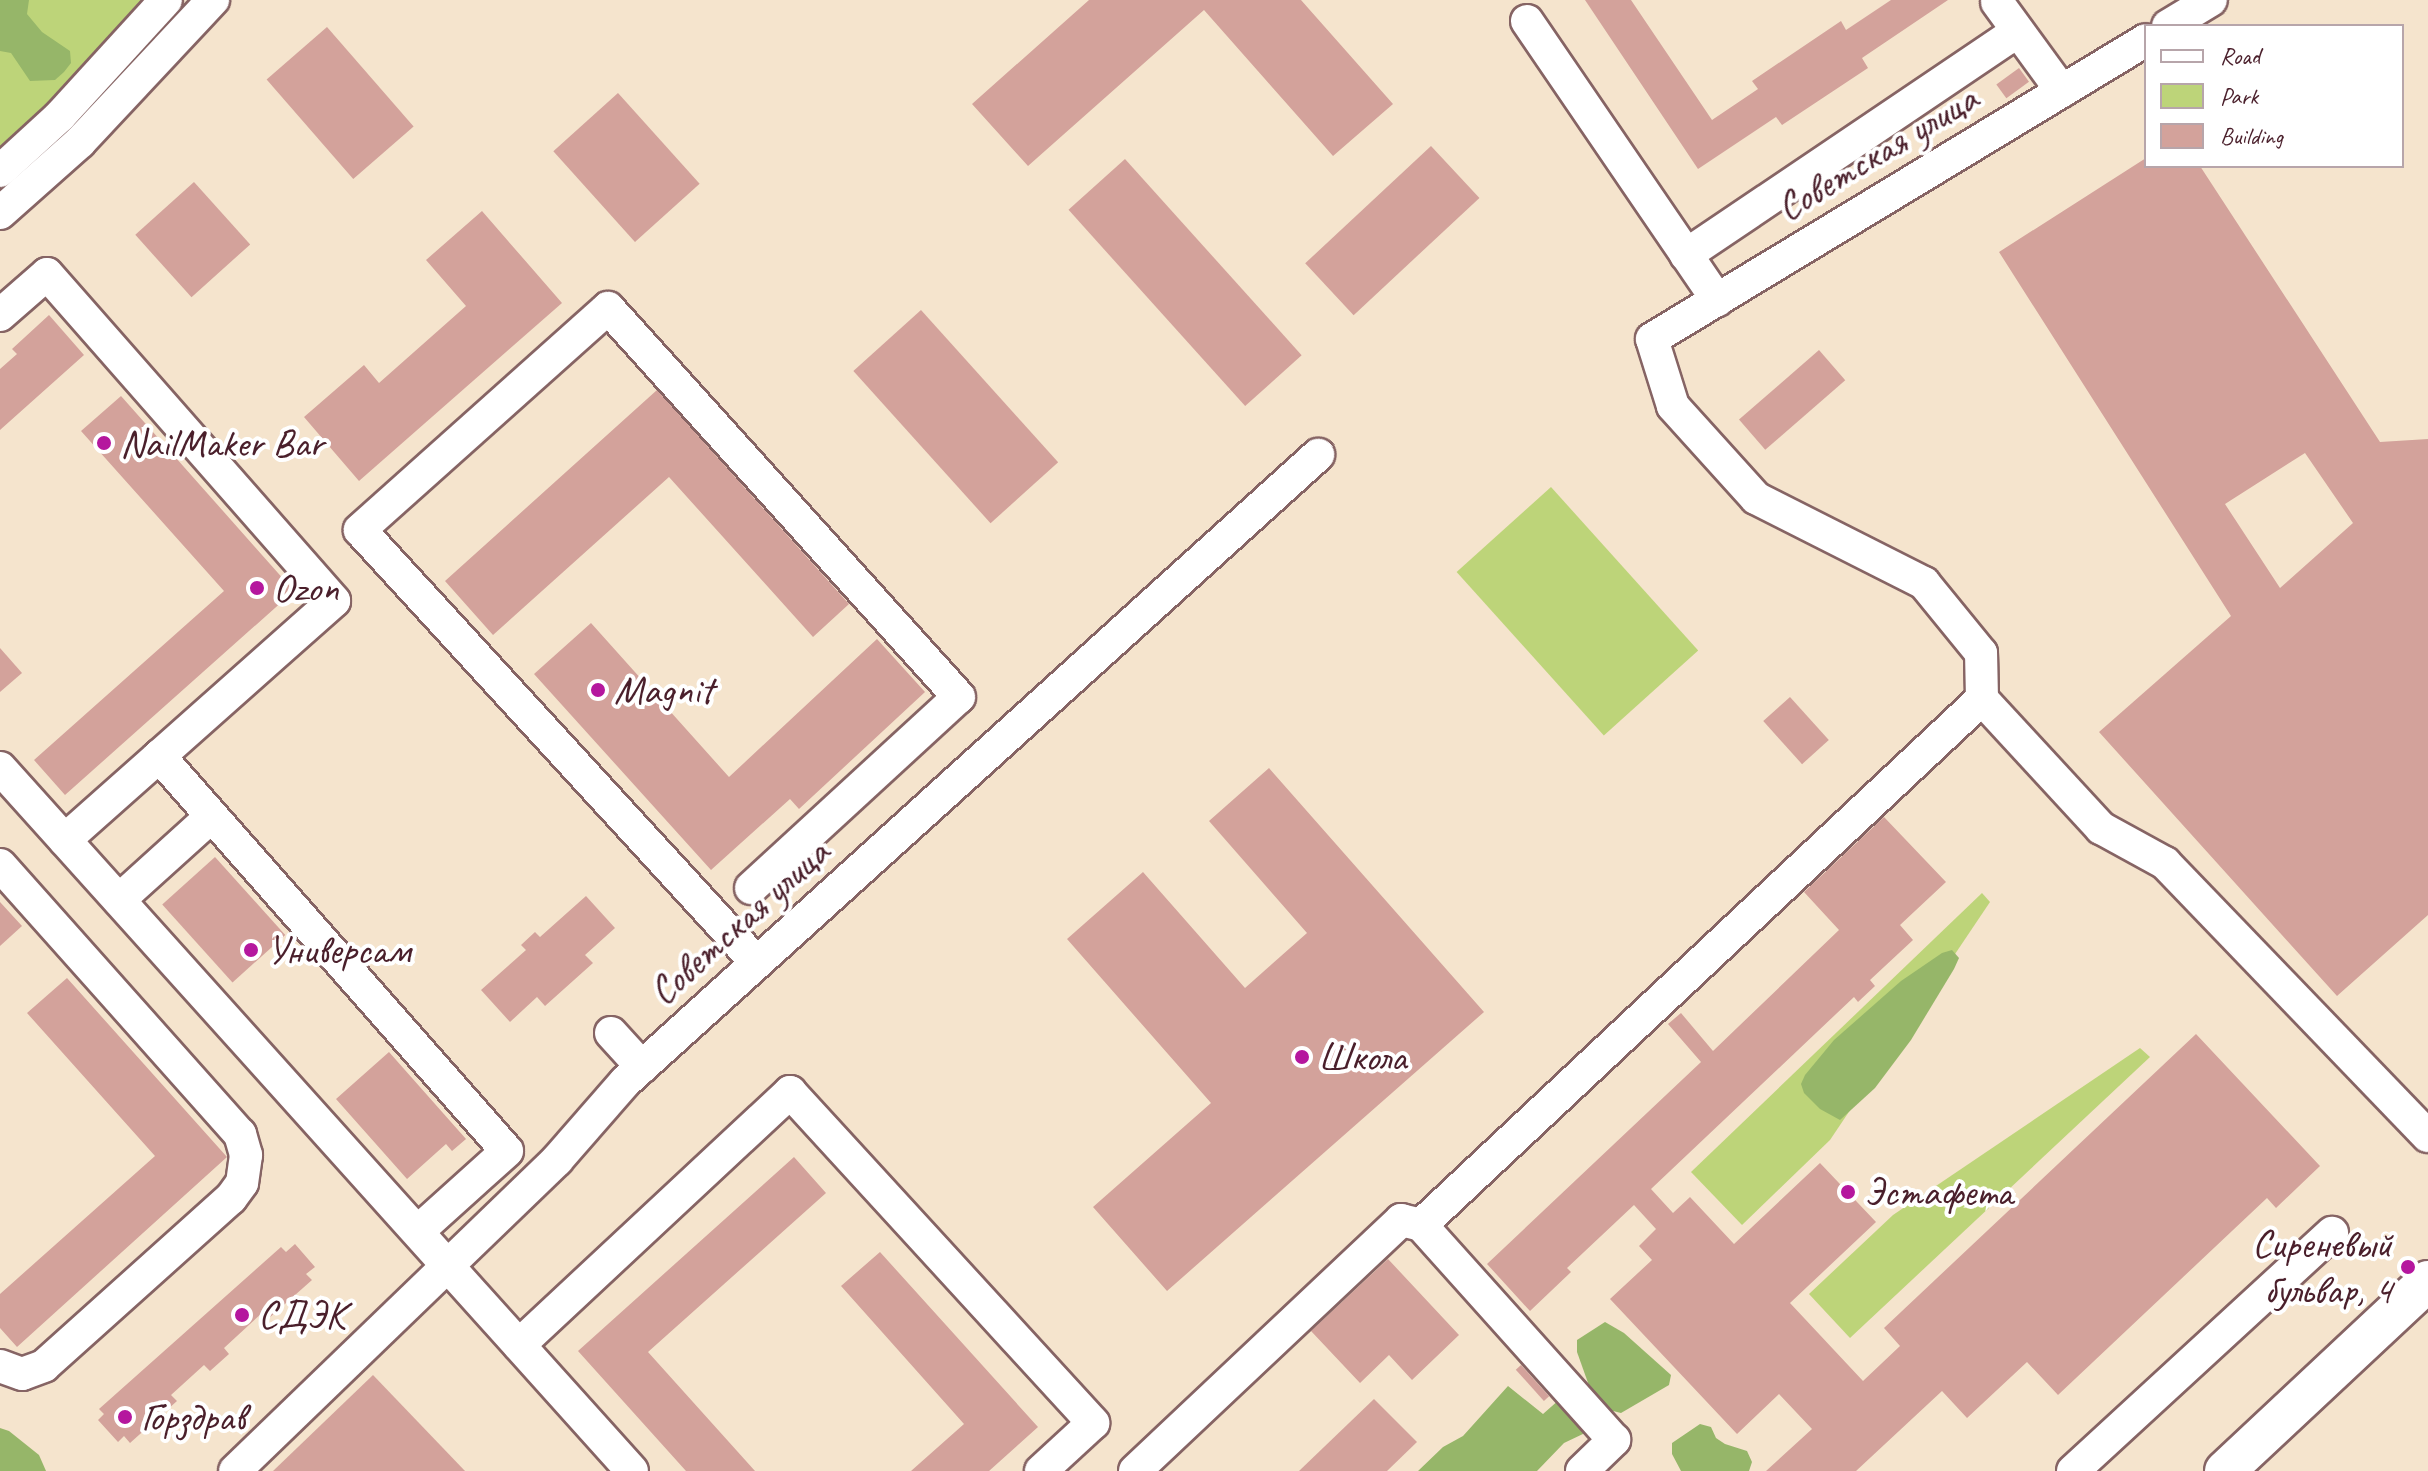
<!DOCTYPE html>
<meta charset="utf-8">
<style>
body{margin:0}
#map{position:relative;width:2428px;height:1471px;overflow:hidden;background:#f5e4cd;font-family:Caveat,sans-serif}
div>[style]{position:absolute}
.green>*{inset:0;background:#bdd479;transform-origin:0 0}
.forest>*{inset:0;background:#96b669}
.building>*{inset:0;background:#d3a29b;transform-origin:0 0}
.roads{filter:drop-shadow(2px 0 #866464) drop-shadow(-2px 0 #866464) drop-shadow(0 2px #866464) drop-shadow(0 -2px #866464)}
.minor>*{height:32px;margin:-16px;padding:0 16px;transform-origin:16px;border-radius:16px;background:#fff}
.major>*{height:40px;margin:-20px;padding:0 20px;transform-origin:20px;border-radius:20px;background:#fff}
.dots>*{width:22px;height:22px;translate:-50% -50%;box-sizing:border-box;border:4px solid #fff;border-radius:50%}
span{translate:-50% -50%;white-space:nowrap;text-align:center;line-height:1.15;-webkit-text-stroke:8px #fff;paint-order:stroke}
.street-label{font-size:40px;color:#4a1f2b}
.poi-label{font-size:40px;color:#4a1f2b}
.left{translate:0 -50%;text-align:left}
.right{translate:-100% -50%;text-align:right}
.legend{position:absolute;left:2144px;top:24px;width:260px;height:144px;box-sizing:border-box;background:#fff;border:2px solid #b7a5aa;margin:0;padding:10px 14px;list-style:none;font-size:24px;color:#4a1f2b}
.legend li{display:flex;align-items:center;gap:16px;height:40px}
.legend b{width:40px;border:2px solid #b7a5aa}
</style>
<div id="map">
<div class="green">
<i style="clip-path:polygon(0 0,152px 0,0 159px)"></i>
<i style="left:1551px;top:487px;width:220px;height:127px;rotate:48deg"></i>
<i style="clip-path:polygon(1982px 893px,1990px 902px,1830px 1140px,1742px 1225px,1691px 1172px)"></i>
<i style="clip-path:polygon(2140px 1048px,2150px 1057px,1850px 1338px,1809px 1294px,1893px 1215px)"></i>
</div>
<div class="forest">
<i style="clip-path:polygon(0 0,29px 0,27px 14px,42px 32px,70px 51px,71px 63px,64px 72px,55px 80px,30px 81px,11px 53px,0 51px)"></i>
<i style="clip-path:polygon(1952px 950px,1959px 958px,1954px 969px,1911px 1040px,1875px 1088px,1840px 1120px,1820px 1109px,1804px 1093px,1801px 1084px,1805px 1075px,1834px 1040px,1901px 981px,1942px 953px)"></i>
<i style="clip-path:polygon(1605px 1322px,1624px 1333px,1671px 1375px,1669px 1385px,1621px 1413px,1609px 1410px,1592px 1394px,1577px 1352px,1577px 1340px)"></i>
<i style="clip-path:polygon(1508px 1386px,1543px 1414px,1560px 1399px,1584px 1422px,1585px 1433px,1564px 1443px,1537px 1471px,1418px 1471px,1443px 1447px,1463px 1436px)"></i>
<i style="clip-path:polygon(1700px 1424px,1711px 1427px,1716px 1438px,1725px 1444px,1747px 1451px,1752px 1462px,1749px 1471px,1681px 1471px,1672px 1454px,1672px 1443px)"></i>
<i style="clip-path:polygon(0 1428px,9px 1431px,39px 1455px,46px 1471px,0 1471px)"></i>
</div>
<div class="building">
<i style="clip-path:polygon(1089px 0,1301px 0,1393px 104px,1333px 156px,1204px 10px,1028px 166px,972px 104px)"></i>
<i style="clip-path:polygon(1585px 0,1631px 0,1712px 120px,1758px 89px,1752px 81px,1841px 21px,1846px 30px,1891px 0,1948px 0,1862px 58px,1868px 68px,1782px 125px,1776px 117px,1698px 169px)"></i>
<i style="left:327px;top:27px;width:132px;height:80px;rotate:49deg"></i>
<i style="left:2019px;top:68px;width:17px;height:28px;rotate:54deg"></i>
<i style="left:618px;top:93px;width:122px;height:87px;rotate:48deg"></i>
<i style="left:1431px;top:146px;width:71px;height:172px;rotate:47deg"></i>
<i style="clip-path:polygon(evenodd,2146px 158px,2146px 166px,2200px 166px,2380px 442px,2428px 439px,2428px 915px,2337px 996px,2099px 732px,2231px 616px,1999px 252px,2146px 158px,2305px 453px,2353px 523px,2280px 588px,2225px 504px,2305px 453px)"></i>
<i style="left:1125px;top:159px;width:264px;height:76px;rotate:48deg"></i>
<i style="left:194px;top:182px;width:84px;height:79px;rotate:48deg"></i>
<i style="clip-path:polygon(482px 211px,562px 303px,359px 481px,304px 417px,364px 365px,379px 383px,466px 306px,426px 260px)"></i>
<i style="left:921px;top:310px;width:205px;height:91px;rotate:48deg"></i>
<i style="clip-path:polygon(49px 315px,84px 355px,0 430px,0 369px,17px 354px,12px 349px)"></i>
<i style="left:1819px;top:350px;width:40px;height:106px;rotate:49deg"></i>
<i style="clip-path:polygon(657px 390px,849px 604px,813px 637px,669px 477px,493px 635px,445px 581px)"></i>
<i style="clip-path:polygon(121px 396px,294px 591px,65px 795px,34px 760px,224px 591px,81px 431px)"></i>
<i style="clip-path:polygon(591px 623px,729px 777px,877px 639px,925px 692px,799px 809px,790px 799px,711px 870px,534px 674px)"></i>
<i style="clip-path:polygon(0 648px,22px 673px,0 692px)"></i>
<i style="left:1790px;top:697px;width:58px;height:36px;rotate:48deg"></i>
<i style="clip-path:polygon(1269px 768px,1484px 1012px,1167px 1291px,1093px 1207px,1211px 1103px,1067px 939px,1143px 872px,1245px 988px,1307px 933px,1209px 821px)"></i>
<i style="clip-path:polygon(1884px 817px,1946px 882px,1900px 925px,1913px 940px,1870px 980px,1875px 986px,1858px 1002px,1854px 997px,1651px 1189px,1673px 1213px,1690px 1197px,1734px 1244px,1820px 1163px,1876px 1222px,1790px 1303px,1863px 1381px,1900px 1346px,1884px 1328px,2196px 1034px,2320px 1166px,2276px 1208px,2267px 1198px,2058px 1395px,2027px 1362px,1967px 1418px,1942px 1391px,1856px 1471px,1766px 1471px,1812px 1429px,1779px 1394px,1737px 1434px,1610px 1299px,1652px 1260px,1639px 1246px,1656px 1229px,1634px 1205px,1567px 1268px,1571px 1272px,1530px 1311px,1487px 1264px,1701px 1062px,1668px 1024px,1681px 1013px,1713px 1051px,1839px 930px,1804px 892px)"></i>
<i style="left:215px;top:857px;width:105px;height:71px;rotate:48deg"></i>
<i style="clip-path:polygon(586px 896px,615px 928px,585px 955px,593px 963px,545px 1006px,537px 997px,510px 1022px,481px 990px,526px 950px,521px 945px,535px 932px,540px 937px)"></i>
<i style="clip-path:polygon(0 902px,22px 926px,0 946px)"></i>
<i style="clip-path:polygon(67px 978px,227px 1157px,17px 1347px,0 1328px,0 1294px,155px 1156px,27px 1013px)"></i>
<i style="clip-path:polygon(389px 1052px,466px 1139px,452px 1151px,446px 1144px,407px 1179px,336px 1099px)"></i>
<i style="clip-path:polygon(794px 1157px,826px 1193px,648px 1352px,755px 1471px,686px 1471px,578px 1351px)"></i>
<i style="clip-path:polygon(295px 1244px,315px 1267px,306px 1274px,312px 1280px,268px 1319px,262px 1313px,224px 1348px,229px 1354px,210px 1371px,204px 1365px,171px 1395px,177px 1401px,130px 1443px,124px 1436px,118px 1442px,98px 1420px,104px 1414px,99px 1409px,281px 1247px,286px 1252px)"></i>
<i style="clip-path:polygon(880px 1252px,1038px 1427px,989px 1471px,911px 1471px,964px 1424px,841px 1286px)"></i>
<i style="clip-path:polygon(1388px 1259px,1459px 1335px,1412px 1380px,1389px 1355px,1360px 1383px,1311px 1331px)"></i>
<i style="left:1521px;top:1365px;width:42px;height:7px;rotate:48deg"></i>
<i style="clip-path:polygon(373px 1375px,465px 1471px,273px 1471px)"></i>
<i style="clip-path:polygon(1374px 1399px,1417px 1442px,1387px 1471px,1299px 1471px)"></i>
</div>
<div class="roads">
<div class="minor">
<i style="left:1997px;top:2px;width:110px;rotate:53.9deg"></i>
<i style="left:1527px;top:21px;width:338px;rotate:55.7deg"></i>
<i style="left:2168px;top:26px;width:50px;rotate:-31.2deg"></i>
<i style="left:0;top:171px;width:81px;rotate:-42.5deg"></i>
<i style="left:60px;top:116px;width:157px;rotate:-47.6deg"></i>
<i style="left:0;top:213px;width:107px;rotate:-41.6deg"></i>
<i style="left:80px;top:142px;width:195px;rotate:-46.9deg"></i>
<i style="left:1686px;top:255px;width:400px;rotate:-34deg"></i>
<i style="left:0;top:315px;width:62px;rotate:-41.1deg"></i>
<i style="left:47px;top:274px;width:435px;rotate:48.7deg"></i>
<i style="left:334px;top:601px;width:360px;rotate:138.4deg"></i>
<i style="left:1982px;top:699px;width:46px;rotate:-91.2deg"></i>
<i style="left:1981px;top:653px;width:90px;rotate:-129.2deg"></i>
<i style="left:1924px;top:583px;width:188px;rotate:-153.2deg"></i>
<i style="left:1756px;top:498px;width:124px;rotate:-132.1deg"></i>
<i style="left:1673px;top:406px;width:70px;rotate:-107.4deg"></i>
<i style="left:1652px;top:339px;width:577px;rotate:-31.18deg"></i>
<i style="left:159px;top:756px;width:526px;rotate:48.62deg"></i>
<i style="left:507px;top:1151px;width:120px;rotate:138deg"></i>
<i style="left:0;top:768px;width:945px;rotate:48.04deg"></i>
<i style="left:0;top:865px;width:361px;rotate:48.3deg"></i>
<i style="left:240px;top:1134px;width:22px;rotate:74deg"></i>
<i style="left:246px;top:1155px;width:28px;rotate:98deg"></i>
<i style="left:242px;top:1183px;width:19px;rotate:126deg"></i>
<i style="left:231px;top:1198px;width:251px;rotate:138.1deg"></i>
<i style="left:44px;top:1366px;width:23px;rotate:160deg"></i>
<i style="left:22px;top:1374px;width:23px;rotate:-160deg"></i>
<i style="left:751px;top:888px;width:282px;rotate:-42.6deg"></i>
<i style="left:959px;top:697px;width:524px;rotate:-132.06deg"></i>
<i style="left:608px;top:308px;width:333px;rotate:138.2deg"></i>
<i style="left:360px;top:530px;width:587px;rotate:47.48deg"></i>
<i style="left:119px;top:900px;width:125px;rotate:-42.1deg"></i>
<i style="left:611px;top:1033px;width:46px;rotate:47.6deg"></i>
<i style="left:519px;top:1345px;width:371px;rotate:-43deg"></i>
<i style="left:790px;top:1092px;width:449px;rotate:47.5deg"></i>
<i style="left:1093px;top:1423px;width:71px;rotate:137.3deg"></i>
<i style="left:235px;top:1471px;width:448px;rotate:-44deg"></i>
<i style="left:557px;top:1160px;width:103px;rotate:-48.9deg"></i>
<i style="left:625px;top:1082px;width:935px;rotate:-42.14deg"></i>
<i style="left:1135px;top:1471px;width:366px;rotate:-43.3deg"></i>
<i style="left:1401px;top:1220px;width:21px;rotate:14deg"></i>
<i style="left:1582px;top:1471px;width:45px;rotate:-44.1deg"></i>
<i style="left:1614px;top:1440px;width:289px;rotate:-131.9deg"></i>
<i style="left:1421px;top:1225px;width:769px;rotate:-43.16deg"></i>
<i style="left:1982px;top:699px;width:176px;rotate:47.3deg"></i>
<i style="left:2101px;top:828px;width:73px;rotate:28.7deg"></i>
<i style="left:2165px;top:863px;width:379px;rotate:46.1deg"></i>
<i style="left:2073px;top:1471px;width:352px;rotate:-42.6deg"></i>
</div>
<div class="major">
<i style="left:2225px;top:1471px;width:278px;rotate:-43.1deg"></i>
</div>
</div>
<div class="dots">
<i style="left:104px;top:443px;background:#b5179e"></i>
<i style="left:257px;top:588px;background:#b5179e"></i>
<i style="left:598px;top:690px;background:#b5179e"></i>
<i style="left:251px;top:950px;background:#b5179e"></i>
<i style="left:1302px;top:1057px;background:#b5179e"></i>
<i style="left:1848px;top:1192px;background:#b5179e"></i>
<i style="left:2408px;top:1267px;background:#b5179e"></i>
<i style="left:242px;top:1315px;background:#b5179e"></i>
<i style="left:125px;top:1417px;background:#b5179e"></i>
</div>
<div class="street-label">
<span style="left:1877px;top:153px;rotate:-31deg">Советская улица</span>
<span style="left:739px;top:922px;rotate:-42deg">Советская улица</span>
</div>
<div class="poi-label">
<span class="left" style="left:120px;top:443px">NailMaker Bar</span>
<span class="left" style="left:273px;top:588px">Ozon</span>
<span class="left" style="left:614px;top:690px">Magnit</span>
<span class="left" style="left:267px;top:950px">Универсам</span>
<span class="left" style="left:1318px;top:1057px">Школа</span>
<span class="left" style="left:1864px;top:1192px">Эстафета</span>
<span class="right" style="left:2392px;top:1267px">Сиреневый<br>бульвар, 4</span>
<span class="left" style="left:258px;top:1315px">СДЭК</span>
<span class="left" style="left:141px;top:1417px">Горздрав</span>
</div>
<ul class="legend">
<li><b style="height:10px;background:#fff"></b>Road</li>
<li><b style="height:22px;background:#bdd479"></b>Park</li>
<li><b style="height:22px;background:#d3a29b"></b>Building</li>
</ul>
</div>
